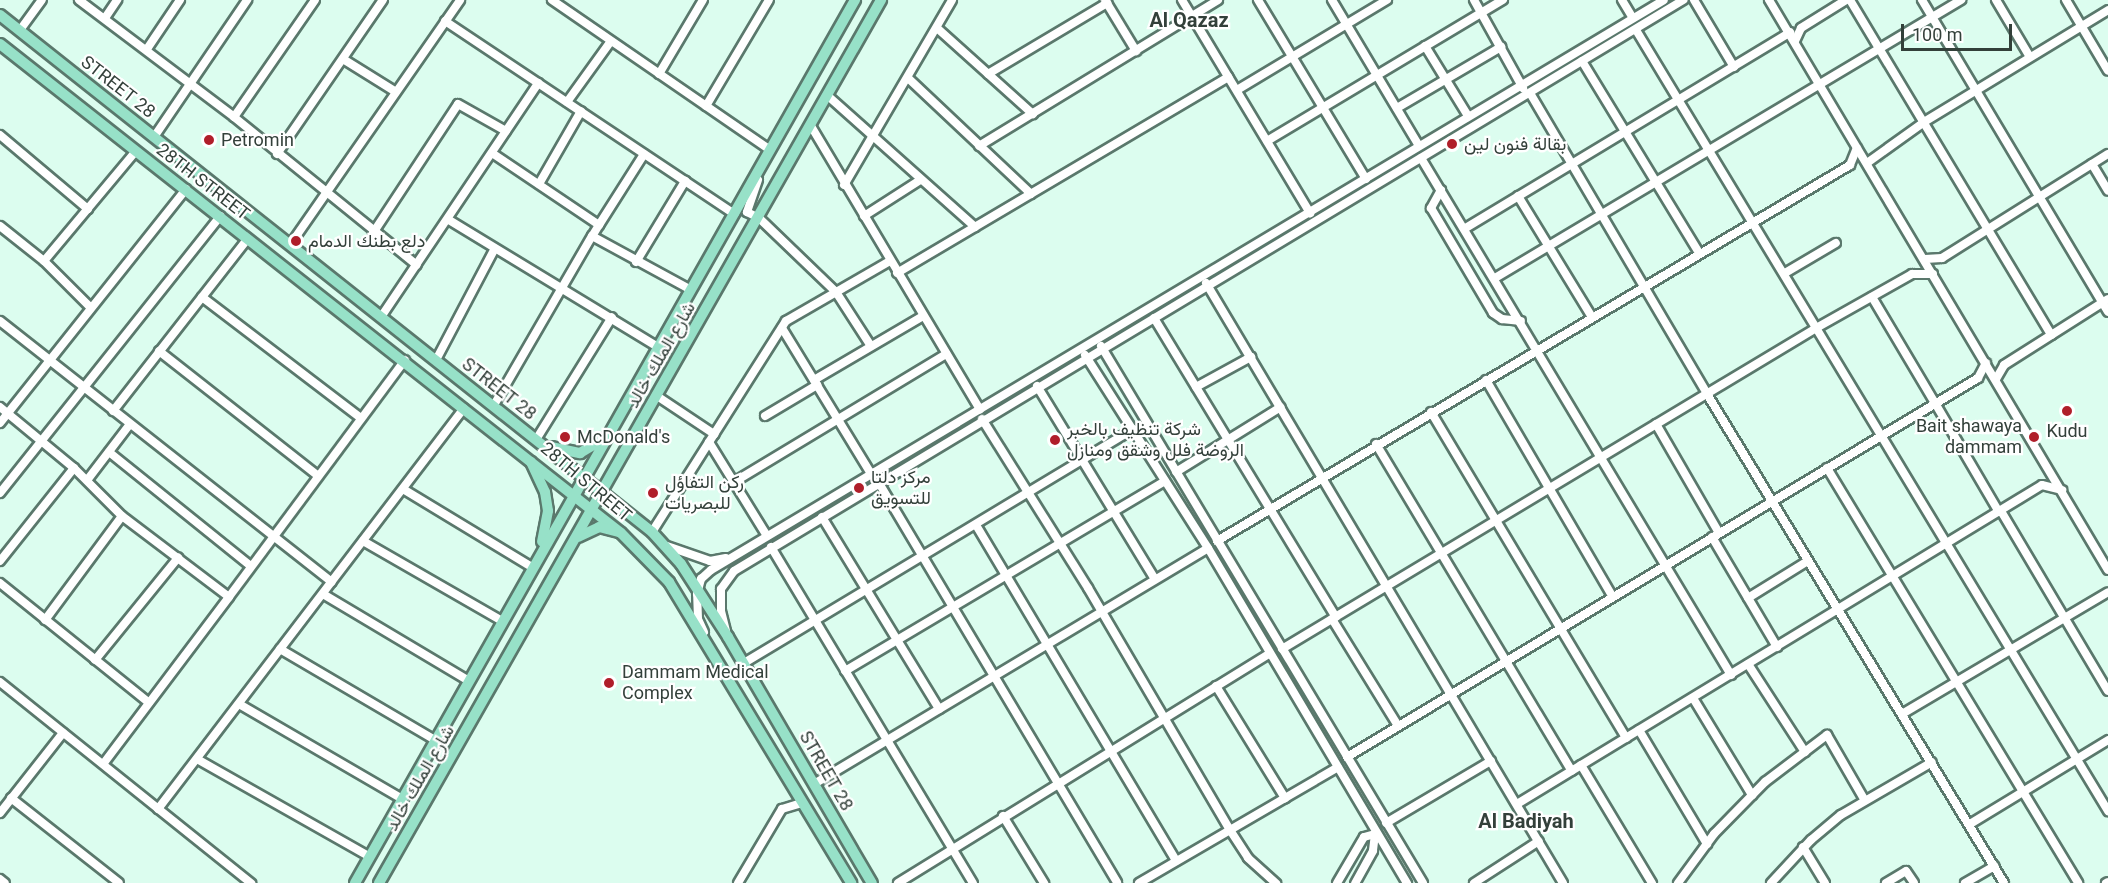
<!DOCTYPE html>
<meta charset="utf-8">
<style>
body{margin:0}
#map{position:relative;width:2108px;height:883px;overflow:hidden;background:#dcfdef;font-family:Roboto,Vazirmatn,sans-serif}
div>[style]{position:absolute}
.roads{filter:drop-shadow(2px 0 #5a786c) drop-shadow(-2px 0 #5a786c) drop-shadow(0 2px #5a786c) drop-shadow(0 -2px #5a786c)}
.minor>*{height:8px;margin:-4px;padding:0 4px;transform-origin:4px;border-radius:4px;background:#fff}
.major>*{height:10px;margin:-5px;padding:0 5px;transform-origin:5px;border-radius:5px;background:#97e1c8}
.dots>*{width:16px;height:16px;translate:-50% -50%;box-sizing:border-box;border:3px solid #fff;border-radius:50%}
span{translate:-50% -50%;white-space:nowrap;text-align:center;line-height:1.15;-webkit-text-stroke:4.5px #fff;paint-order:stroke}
.street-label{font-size:18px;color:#33403a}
.poi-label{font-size:18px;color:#33403a}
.left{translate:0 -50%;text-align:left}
.right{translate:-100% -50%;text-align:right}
.neighbourhood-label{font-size:20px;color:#33403a;font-weight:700}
.scale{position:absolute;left:1901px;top:24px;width:111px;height:27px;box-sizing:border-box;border:3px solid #33403a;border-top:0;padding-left:8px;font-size:18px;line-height:21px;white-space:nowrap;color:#33403a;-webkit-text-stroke:4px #fff;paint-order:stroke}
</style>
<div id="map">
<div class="roads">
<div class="minor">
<i style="left:79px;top:0;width:194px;rotate:37deg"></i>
<i style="left:234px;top:117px;width:235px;rotate:39deg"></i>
<i style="left:552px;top:0;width:265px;rotate:34.5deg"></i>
<i style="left:1105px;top:0;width:60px;rotate:58.7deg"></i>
<i style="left:1182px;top:0;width:249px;rotate:59deg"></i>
<i style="left:1258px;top:0;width:209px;rotate:58.9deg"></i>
<i style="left:1332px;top:0;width:168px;rotate:59.2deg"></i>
<i style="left:1474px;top:0;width:101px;rotate:60.9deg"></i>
<i style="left:1622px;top:0;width:21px;rotate:59deg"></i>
<i style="left:1694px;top:0;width:78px;rotate:59.2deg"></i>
<i style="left:1769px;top:0;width:663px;rotate:59.26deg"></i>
<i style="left:1850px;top:0;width:391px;rotate:59deg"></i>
<i style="left:1922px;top:0;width:363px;rotate:59.2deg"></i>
<i style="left:1996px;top:0;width:66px;rotate:59.2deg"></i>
<i style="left:2066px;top:0;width:82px;rotate:59.4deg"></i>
<i style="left:105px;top:18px;width:22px;rotate:-56deg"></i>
<i style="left:445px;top:21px;width:348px;rotate:33.7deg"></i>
<i style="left:937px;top:28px;width:129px;rotate:41.9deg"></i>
<i style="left:20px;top:30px;width:37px;rotate:-54deg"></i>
<i style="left:1636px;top:30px;width:913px;rotate:58.85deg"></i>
<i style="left:1795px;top:41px;width:14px;rotate:-65deg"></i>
<i style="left:1801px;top:28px;width:53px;rotate:-31.9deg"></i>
<i style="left:1425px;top:46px;width:82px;rotate:58.4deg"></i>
<i style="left:147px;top:49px;width:59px;rotate:-56deg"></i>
<i style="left:343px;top:59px;width:62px;rotate:31.9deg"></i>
<i style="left:1582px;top:61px;width:225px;rotate:58.6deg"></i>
<i style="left:659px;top:74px;width:86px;rotate:-59.3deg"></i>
<i style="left:988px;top:74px;width:139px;rotate:-30.8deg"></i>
<i style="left:908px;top:78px;width:169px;rotate:43.3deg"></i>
<i style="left:1237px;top:90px;width:175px;rotate:-31deg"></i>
<i style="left:1530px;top:93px;width:349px;rotate:59.5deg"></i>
<i style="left:1707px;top:394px;width:572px;rotate:58.73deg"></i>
<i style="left:828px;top:96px;width:197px;rotate:41.7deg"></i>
<i style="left:567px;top:102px;width:75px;rotate:-54.2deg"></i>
<i style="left:706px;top:106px;width:123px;rotate:-59.3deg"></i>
<i style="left:1397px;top:108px;width:121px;rotate:-30.4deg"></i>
<i style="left:234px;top:117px;width:142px;rotate:-55.3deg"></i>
<i style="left:811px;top:126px;width:330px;rotate:59.2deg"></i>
<i style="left:0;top:135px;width:115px;rotate:40.1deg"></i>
<i style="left:154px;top:137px;width:166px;rotate:-55.8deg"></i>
<i style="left:1267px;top:141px;width:275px;rotate:-30.9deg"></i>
<i style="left:979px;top:146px;width:280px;rotate:-31.4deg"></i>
<i style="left:492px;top:153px;width:129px;rotate:33.9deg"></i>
<i style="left:599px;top:225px;width:13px;rotate:122deg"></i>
<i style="left:592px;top:236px;width:113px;rotate:28.6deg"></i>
<i style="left:277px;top:154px;width:187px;rotate:-55.5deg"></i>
<i style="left:1421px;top:158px;width:603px;rotate:59.05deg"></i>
<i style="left:1867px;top:163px;width:70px;rotate:-35.7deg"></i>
<i style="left:1924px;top:122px;width:215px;rotate:-31.3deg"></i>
<i style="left:2092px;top:164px;width:31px;rotate:59deg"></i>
<i style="left:758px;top:180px;width:34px;rotate:109deg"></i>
<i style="left:747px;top:212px;width:13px;rotate:27deg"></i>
<i style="left:759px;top:218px;width:107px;rotate:43.9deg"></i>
<i style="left:836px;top:292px;width:64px;rotate:57.1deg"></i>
<i style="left:539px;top:184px;width:84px;rotate:-60.1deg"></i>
<i style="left:844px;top:185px;width:214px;rotate:-59.7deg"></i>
<i style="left:1441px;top:190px;width:21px;rotate:119deg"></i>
<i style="left:1431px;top:208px;width:122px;rotate:59.4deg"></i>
<i style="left:1493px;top:313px;width:11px;rotate:34deg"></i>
<i style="left:1502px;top:319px;width:19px;rotate:6deg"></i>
<i style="left:1518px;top:196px;width:142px;rotate:58.6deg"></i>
<i style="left:864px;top:216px;width:67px;rotate:-32.7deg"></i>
<i style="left:449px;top:220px;width:245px;rotate:31.3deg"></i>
<i style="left:599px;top:225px;width:84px;rotate:-57.6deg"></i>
<i style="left:0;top:226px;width:56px;rotate:38.5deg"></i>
<i style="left:44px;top:261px;width:143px;rotate:-50.1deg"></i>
<i style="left:1464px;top:229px;width:381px;rotate:-31.1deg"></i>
<i style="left:373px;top:233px;width:154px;rotate:-56.6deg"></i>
<i style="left:458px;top:104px;width:55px;rotate:29.4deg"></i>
<i style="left:290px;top:245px;width:298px;rotate:-55.2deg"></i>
<i style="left:1925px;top:259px;width:17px;rotate:-3deg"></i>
<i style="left:1942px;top:258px;width:196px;rotate:-32.1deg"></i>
<i style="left:44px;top:261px;width:66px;rotate:45deg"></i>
<i style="left:636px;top:262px;width:95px;rotate:-58.8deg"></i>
<i style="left:897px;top:273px;width:385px;rotate:-30.6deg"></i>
<i style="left:1785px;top:273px;width:59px;rotate:-30.5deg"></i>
<i style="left:1495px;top:278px;width:543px;rotate:-30.82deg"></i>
<i style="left:1206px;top:283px;width:698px;rotate:59.25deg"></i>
<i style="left:202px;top:297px;width:200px;rotate:37.3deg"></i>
<i style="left:1872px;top:297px;width:123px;rotate:59.3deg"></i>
<i style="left:381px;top:317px;width:282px;rotate:-56.1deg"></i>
<i style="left:1154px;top:318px;width:350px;rotate:58.7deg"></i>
<i style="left:0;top:321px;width:422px;rotate:38.2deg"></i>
<i style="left:782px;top:328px;width:171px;rotate:58.6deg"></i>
<i style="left:1101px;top:346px;width:626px;rotate:59.05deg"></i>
<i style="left:159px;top:351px;width:201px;rotate:38.1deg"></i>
<i style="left:1085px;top:355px;width:229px;rotate:57.5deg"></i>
<i style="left:1208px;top:548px;width:390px;rotate:59.3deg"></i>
<i style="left:436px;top:360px;width:124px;rotate:-62.2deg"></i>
<i style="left:1996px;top:379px;width:16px;rotate:-60deg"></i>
<i style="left:2004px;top:365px;width:123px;rotate:-32.4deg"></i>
<i style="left:814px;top:380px;width:126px;rotate:-30.4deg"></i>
<i style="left:1486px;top:380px;width:251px;rotate:59.7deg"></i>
<i style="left:1037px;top:386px;width:226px;rotate:58.6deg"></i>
<i style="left:1196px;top:387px;width:63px;rotate:-28.6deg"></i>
<i style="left:657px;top:396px;width:69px;rotate:33.7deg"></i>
<i style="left:1935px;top:403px;width:126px;rotate:59.6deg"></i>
<i style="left:494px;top:405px;width:195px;rotate:-59.9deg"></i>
<i style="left:0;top:407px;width:96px;rotate:39.5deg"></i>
<i style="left:74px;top:468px;width:119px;rotate:128.5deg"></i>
<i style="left:113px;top:411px;width:219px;rotate:-52deg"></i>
<i style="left:1431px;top:412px;width:380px;rotate:59.1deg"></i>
<i style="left:765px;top:416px;width:61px;rotate:-30.8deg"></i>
<i style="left:982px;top:419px;width:199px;rotate:57.9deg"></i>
<i style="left:1088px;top:588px;width:281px;rotate:59.6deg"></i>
<i style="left:1230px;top:830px;width:33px;rotate:57deg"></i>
<i style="left:1248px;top:858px;width:38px;rotate:42deg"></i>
<i style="left:0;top:423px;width:299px;rotate:-51.5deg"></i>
<i style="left:1656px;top:424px;width:126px;rotate:60deg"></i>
<i style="left:537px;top:438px;width:142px;rotate:-58.2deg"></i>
<i style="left:709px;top:442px;width:110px;rotate:58.3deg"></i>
<i style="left:1376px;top:444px;width:381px;rotate:59.1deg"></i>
<i style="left:109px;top:452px;width:182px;rotate:38.8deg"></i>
<i style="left:74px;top:468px;width:68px;rotate:45deg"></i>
<i style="left:122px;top:516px;width:134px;rotate:37.1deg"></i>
<i style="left:229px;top:597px;width:209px;rotate:127deg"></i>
<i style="left:1827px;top:468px;width:485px;rotate:58.8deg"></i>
<i style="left:1176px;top:472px;width:123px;rotate:-31.8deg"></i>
<i style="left:88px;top:479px;width:69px;rotate:-52.6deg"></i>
<i style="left:734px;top:482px;width:248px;rotate:-31.1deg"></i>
<i style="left:879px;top:483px;width:465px;rotate:59.2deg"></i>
<i style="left:403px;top:489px;width:151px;rotate:31.2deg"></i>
<i style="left:0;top:493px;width:354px;rotate:-51.5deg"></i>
<i style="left:2001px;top:511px;width:209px;rotate:59.3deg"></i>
<i style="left:822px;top:517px;width:225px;rotate:58.6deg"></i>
<i style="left:976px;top:525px;width:391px;rotate:59.2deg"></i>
<i style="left:652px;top:532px;width:250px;rotate:-57.6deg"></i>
<i style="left:786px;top:321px;width:120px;rotate:-30deg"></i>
<i style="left:1712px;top:537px;width:128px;rotate:59.4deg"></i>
<i style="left:363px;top:541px;width:160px;rotate:29.9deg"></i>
<i style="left:1217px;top:541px;width:736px;rotate:-30.71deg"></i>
<i style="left:1850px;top:165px;width:18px;rotate:-68deg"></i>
<i style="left:667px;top:546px;width:46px;rotate:19.2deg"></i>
<i style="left:710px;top:561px;width:16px;rotate:-11deg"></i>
<i style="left:771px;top:547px;width:392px;rotate:59deg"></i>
<i style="left:0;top:583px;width:191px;rotate:38.8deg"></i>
<i style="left:323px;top:594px;width:170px;rotate:30.8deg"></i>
<i style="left:229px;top:597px;width:295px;rotate:-53.4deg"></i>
<i style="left:1748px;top:598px;width:70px;rotate:-31.7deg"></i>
<i style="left:1332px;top:619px;width:126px;rotate:58.3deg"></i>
<i style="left:45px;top:620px;width:129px;rotate:-53.5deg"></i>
<i style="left:726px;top:631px;width:21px;rotate:-104deg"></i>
<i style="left:721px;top:611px;width:22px;rotate:-90deg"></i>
<i style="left:721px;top:589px;width:22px;rotate:-54deg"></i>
<i style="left:734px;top:571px;width:1108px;rotate:-31.03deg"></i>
<i style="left:704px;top:632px;width:14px;rotate:-115deg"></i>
<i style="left:698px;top:619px;width:25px;rotate:-92deg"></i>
<i style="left:697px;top:594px;width:16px;rotate:-75deg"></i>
<i style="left:701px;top:579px;width:13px;rotate:-42deg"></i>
<i style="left:711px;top:570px;width:1110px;rotate:-30.88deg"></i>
<i style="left:280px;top:649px;width:180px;rotate:30.4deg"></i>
<i style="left:1282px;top:649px;width:625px;rotate:-31deg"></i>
<i style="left:1818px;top:327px;width:108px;rotate:-29.4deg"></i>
<i style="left:1912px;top:274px;width:21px"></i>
<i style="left:95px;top:660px;width:132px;rotate:-50.9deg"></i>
<i style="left:744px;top:663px;width:454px;rotate:-31deg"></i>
<i style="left:1748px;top:664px;width:105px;rotate:57.1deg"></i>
<i style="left:845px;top:671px;width:372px;rotate:-30.7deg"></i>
<i style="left:0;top:682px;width:322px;rotate:38.7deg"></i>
<i style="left:1216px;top:686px;width:132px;rotate:58.4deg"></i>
<i style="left:1693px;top:698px;width:114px;rotate:58.7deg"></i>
<i style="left:239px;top:704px;width:189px;rotate:30.2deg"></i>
<i style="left:1902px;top:714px;width:239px;rotate:-30.6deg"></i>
<i style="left:1639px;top:730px;width:133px;rotate:59.2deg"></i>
<i style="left:1347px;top:757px;width:736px;rotate:-30.99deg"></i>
<i style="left:1978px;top:378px;width:17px;rotate:-62deg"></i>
<i style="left:197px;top:759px;width:199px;rotate:29.5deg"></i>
<i style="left:1581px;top:765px;width:138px;rotate:59deg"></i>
<i style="left:814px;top:784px;width:459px;rotate:-30.9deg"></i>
<i style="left:11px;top:798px;width:137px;rotate:38.2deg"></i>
<i style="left:1517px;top:804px;width:614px;rotate:-31.28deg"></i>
<i style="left:2042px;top:485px;width:21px;rotate:14deg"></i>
<i style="left:158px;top:809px;width:504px;rotate:-52.65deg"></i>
<i style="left:0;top:813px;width:102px;rotate:-51.8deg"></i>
<i style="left:1003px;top:816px;width:79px;rotate:58.5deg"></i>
<i style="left:1386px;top:823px;width:122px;rotate:-30.6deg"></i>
<i style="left:1970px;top:824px;width:162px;rotate:-31.3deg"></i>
<i style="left:1803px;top:847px;width:42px;rotate:58.6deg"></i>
<i style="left:0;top:879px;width:6px;rotate:39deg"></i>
<i style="left:738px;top:883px;width:86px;rotate:-59.3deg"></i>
<i style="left:782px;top:809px;width:21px;rotate:-17deg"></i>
<i style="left:898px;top:883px;width:437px;rotate:-31.7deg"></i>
<i style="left:1139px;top:883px;width:230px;rotate:-30.2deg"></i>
<i style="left:1337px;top:883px;width:53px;rotate:-59.6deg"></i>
<i style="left:1364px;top:837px;width:11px;rotate:-15deg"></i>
<i style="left:1375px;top:834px;width:17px;rotate:97deg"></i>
<i style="left:1373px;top:851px;width:37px;rotate:119deg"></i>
<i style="left:1474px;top:883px;width:77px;rotate:-32.9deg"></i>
<i style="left:1678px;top:883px;width:61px;rotate:-53.7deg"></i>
<i style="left:1714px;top:834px;width:73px;rotate:-45.6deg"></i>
<i style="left:1765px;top:782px;width:78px;rotate:-37.2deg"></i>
<i style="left:1827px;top:735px;width:74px;rotate:60deg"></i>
<i style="left:1771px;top:883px;width:59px;rotate:-47.1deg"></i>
<i style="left:1811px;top:840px;width:39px;rotate:-40deg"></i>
<i style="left:1841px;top:815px;width:105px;rotate:-30.2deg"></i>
<i style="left:1886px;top:883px;width:23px;rotate:-31deg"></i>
<i style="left:1906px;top:871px;width:14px;rotate:56deg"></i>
<i style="left:1965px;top:883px;width:34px;rotate:-30deg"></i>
<i style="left:2106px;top:883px;width:2px;rotate:-27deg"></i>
</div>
<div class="major">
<i style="left:0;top:15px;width:832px;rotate:38.41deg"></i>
<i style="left:652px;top:532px;width:43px;rotate:47.8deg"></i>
<i style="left:681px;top:564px;width:87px;rotate:57.2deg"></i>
<i style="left:728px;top:637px;width:285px;rotate:59.7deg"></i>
<i style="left:0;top:44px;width:790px;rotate:38.22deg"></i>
<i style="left:621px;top:533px;width:69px;rotate:45.6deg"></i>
<i style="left:669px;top:582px;width:352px;rotate:58.8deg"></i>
<i style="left:551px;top:447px;width:30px;rotate:12deg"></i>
<i style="left:580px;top:453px;width:26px;rotate:-31deg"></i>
<i style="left:531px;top:462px;width:33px;rotate:65deg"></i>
<i style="left:545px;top:492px;width:19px;rotate:81deg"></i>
<i style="left:548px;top:511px;width:31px;rotate:101deg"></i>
<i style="left:578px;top:537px;width:23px;rotate:-25deg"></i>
<i style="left:599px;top:527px;width:21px;rotate:14deg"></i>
<i style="left:355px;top:883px;width:1015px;rotate:-60.48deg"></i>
<i style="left:379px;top:883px;width:1016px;rotate:-60.38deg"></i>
</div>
</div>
<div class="dots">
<i style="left:209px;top:140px;background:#b01e2a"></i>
<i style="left:1452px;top:144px;background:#b01e2a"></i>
<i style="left:296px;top:241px;background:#b01e2a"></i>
<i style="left:2067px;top:411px;background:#b01e2a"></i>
<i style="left:565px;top:437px;background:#b01e2a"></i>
<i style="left:2034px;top:437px;background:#b01e2a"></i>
<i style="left:1055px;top:440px;background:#b01e2a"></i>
<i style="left:859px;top:488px;background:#b01e2a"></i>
<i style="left:653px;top:493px;background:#b01e2a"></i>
<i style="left:609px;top:683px;background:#b01e2a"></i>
</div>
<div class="street-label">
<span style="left:118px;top:87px;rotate:38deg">STREET 28</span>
<span style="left:203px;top:182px;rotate:38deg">28TH STREET</span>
<span style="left:661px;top:355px;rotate:-60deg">شارع الملك خالد</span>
<span style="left:499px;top:389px;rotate:38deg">STREET 28</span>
<span style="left:586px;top:482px;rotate:40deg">28TH STREET</span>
<span style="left:826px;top:771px;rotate:60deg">STREET 28</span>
<span style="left:420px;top:778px;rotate:-60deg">شارع الملك خالد</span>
</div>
<div class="poi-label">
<span class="left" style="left:221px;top:140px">Petromin</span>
<span class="left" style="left:1464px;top:144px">بقالة فنون لين</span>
<span class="left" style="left:308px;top:241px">دلع بطنك الدمام</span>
<span class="right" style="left:2022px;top:437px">Bait shawaya<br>dammam</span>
<span class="left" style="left:1067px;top:440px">شركة تنظيف بالخبر<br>الروضة فلل وشقق ومنازل</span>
<span style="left:2067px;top:431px">Kudu</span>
<span class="left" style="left:577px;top:437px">McDonald's</span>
<span class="left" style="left:871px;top:488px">مركز دلتا<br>للتسويق</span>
<span class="left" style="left:665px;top:493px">ركن التفاؤل<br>للبصريات</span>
<span class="left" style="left:622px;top:683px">Dammam Medical<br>Complex</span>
</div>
<div class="neighbourhood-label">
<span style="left:1189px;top:20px">Al Qazaz</span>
<span style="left:1526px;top:821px">Al Badiyah</span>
</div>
<div class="scale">100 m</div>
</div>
